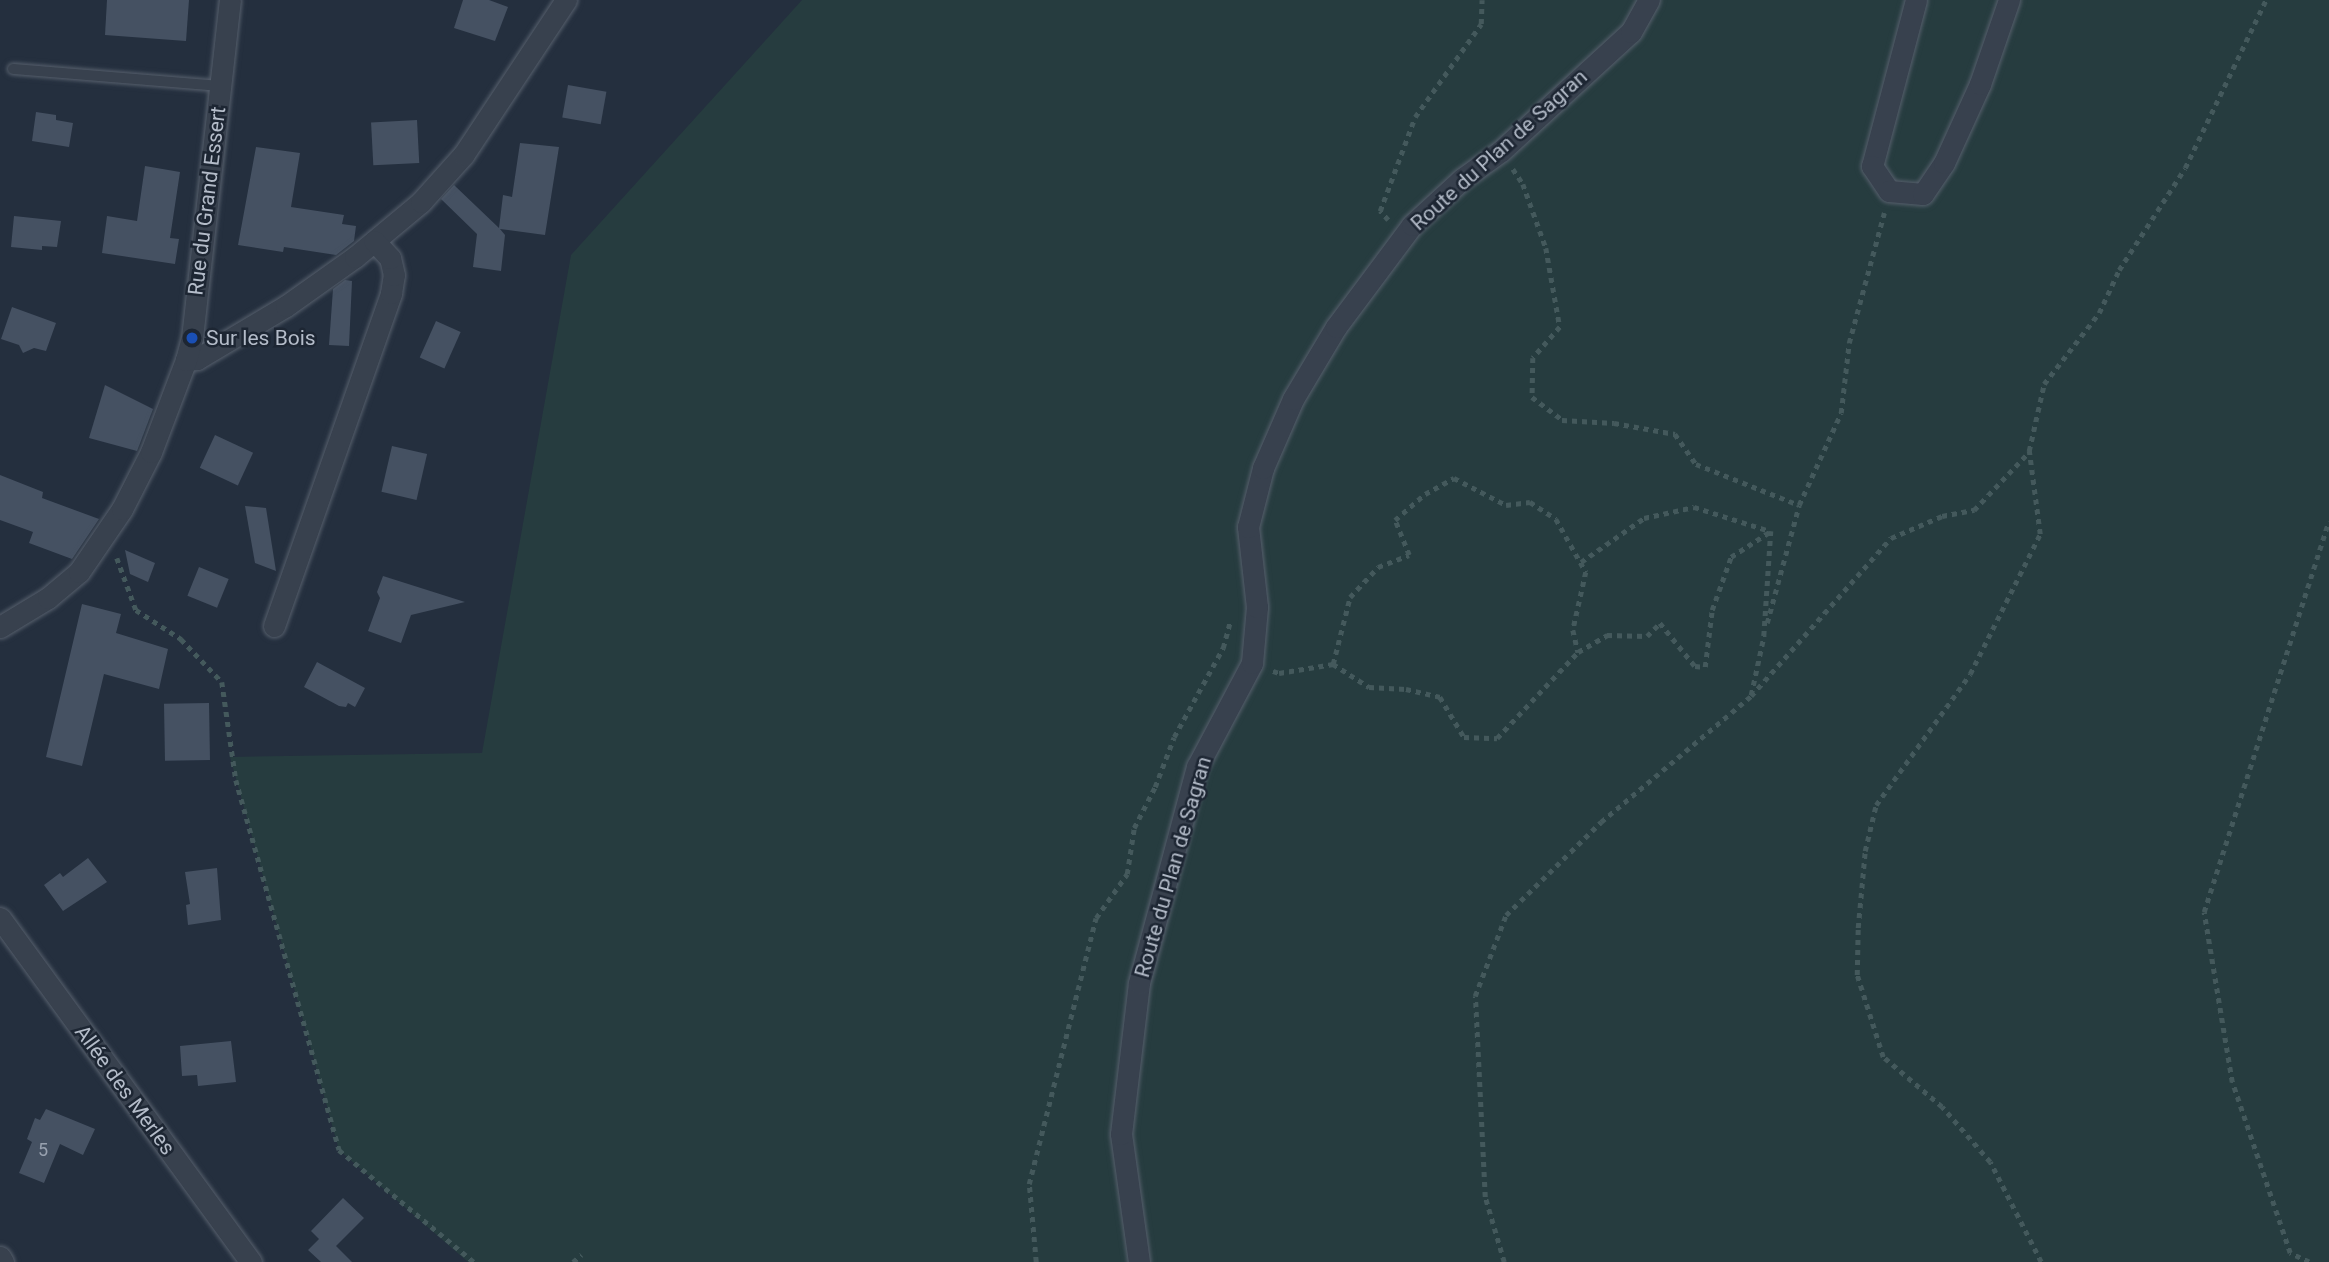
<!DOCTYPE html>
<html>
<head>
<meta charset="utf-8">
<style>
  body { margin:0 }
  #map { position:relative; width:2329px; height:1262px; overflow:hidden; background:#242f3e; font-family:Roboto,sans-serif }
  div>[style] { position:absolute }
  .green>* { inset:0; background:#263c3f }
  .building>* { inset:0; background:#455162; transform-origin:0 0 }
  .path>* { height:4.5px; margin-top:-2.25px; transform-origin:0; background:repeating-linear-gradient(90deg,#44595c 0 5px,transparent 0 10px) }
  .roads { filter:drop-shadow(0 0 2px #565f6c) drop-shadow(0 0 2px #565f6c) }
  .lane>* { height:10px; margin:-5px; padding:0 5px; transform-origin:5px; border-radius:5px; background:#38414e }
  .street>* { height:21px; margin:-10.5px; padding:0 10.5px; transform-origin:10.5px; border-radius:10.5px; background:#38414e }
  .dots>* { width:19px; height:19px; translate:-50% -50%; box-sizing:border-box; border:4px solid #1d2633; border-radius:50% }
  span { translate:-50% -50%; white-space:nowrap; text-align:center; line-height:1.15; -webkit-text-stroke:5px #1d2633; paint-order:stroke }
  .number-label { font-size:18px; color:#98a1af }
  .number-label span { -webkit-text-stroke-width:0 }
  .street-label { font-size:21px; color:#b4bcc9 }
  .poi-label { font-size:21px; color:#b4bcc9 }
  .left { translate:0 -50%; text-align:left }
</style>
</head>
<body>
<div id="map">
  <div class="green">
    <div style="clip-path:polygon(802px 0,2329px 0,2329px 1262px,468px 1262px,339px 1150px,230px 757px,482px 753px,571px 255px)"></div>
  </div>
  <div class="building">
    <div style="clip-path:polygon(107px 0,189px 0,186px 41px,105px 35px)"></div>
    <div style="clip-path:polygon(463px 0,489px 0,508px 7px,495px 41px,454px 28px)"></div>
    <div style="left:568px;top:85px;width:39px;height:33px;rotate:10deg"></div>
    <div style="clip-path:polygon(36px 112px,56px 115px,56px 120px,73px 123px,69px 147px,32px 141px)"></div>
    <div style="left:417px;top:120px;width:43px;height:46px;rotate:87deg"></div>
    <div style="clip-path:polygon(520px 143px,559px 147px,545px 235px,500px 229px,505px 235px,501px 271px,473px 267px,477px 234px,441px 199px,454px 185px,499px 228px,503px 195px,512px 197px)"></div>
    <div style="clip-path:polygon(256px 147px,300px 153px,291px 207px,344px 215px,342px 224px,356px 226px,354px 241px,336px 255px,284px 247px,283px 252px,238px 245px)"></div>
    <div style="clip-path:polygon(145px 166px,180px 172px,170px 238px,179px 239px,175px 264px,102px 253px,107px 216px,137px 221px)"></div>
    <div style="clip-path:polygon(14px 216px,61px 221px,57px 247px,42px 246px,42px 250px,11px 247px)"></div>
    <div style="clip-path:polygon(345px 280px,352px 281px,349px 346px,329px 345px,333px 289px)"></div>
    <div style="clip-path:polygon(12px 307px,56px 323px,46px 351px,34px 348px,23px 353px,19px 345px,1px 339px)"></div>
    <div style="left:436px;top:321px;width:27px;height:40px;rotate:24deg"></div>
    <div style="clip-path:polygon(105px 385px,153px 409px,137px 451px,89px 438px)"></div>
    <div style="left:215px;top:435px;width:42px;height:36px;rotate:25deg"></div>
    <div style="left:392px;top:446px;width:36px;height:47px;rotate:13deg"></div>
    <div style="clip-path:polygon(0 475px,43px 492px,42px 498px,99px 519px,72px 559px,29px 543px,33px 532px,0 520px)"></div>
    <div style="clip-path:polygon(245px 506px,266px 508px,276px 571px,255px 563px)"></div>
    <div style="clip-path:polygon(125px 550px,155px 563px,148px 582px,130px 574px)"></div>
    <div style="left:199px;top:567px;width:32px;height:31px;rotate:22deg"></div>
    <div style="clip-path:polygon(383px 576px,465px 602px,411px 615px,401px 643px,368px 631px,380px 598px,377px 592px)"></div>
    <div style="clip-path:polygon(82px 604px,121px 614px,116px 633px,168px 649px,159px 689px,104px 674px,82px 766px,46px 757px)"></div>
    <div style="clip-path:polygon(317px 662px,365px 688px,355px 707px,348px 703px,346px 707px,339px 706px,304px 687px)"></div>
    <div style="left:209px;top:703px;width:57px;height:45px;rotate:89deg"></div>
    <div style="clip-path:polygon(88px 858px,107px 882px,63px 911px,44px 885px,60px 873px,63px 877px)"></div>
    <div style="clip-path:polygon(217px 868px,221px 920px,188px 925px,186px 905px,190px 904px,185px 872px)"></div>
    <div style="clip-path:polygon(231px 1041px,236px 1082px,198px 1086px,197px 1075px,182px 1076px,180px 1046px)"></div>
    <div style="clip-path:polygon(46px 1109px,95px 1129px,83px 1155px,60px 1144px,44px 1183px,19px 1173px,32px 1142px,27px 1139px,35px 1118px,40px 1120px)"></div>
    <div style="clip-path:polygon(343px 1198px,364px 1218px,336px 1246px,352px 1262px,321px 1262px,308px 1250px,319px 1239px,311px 1231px)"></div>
  </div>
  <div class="path">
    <div style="left:1513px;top:169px;width:18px;rotate:56deg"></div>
    <div style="left:1523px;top:184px;width:68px;rotate:70.2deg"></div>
    <div style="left:1546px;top:248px;width:80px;rotate:80deg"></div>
    <div style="left:1560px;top:327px;width:41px;rotate:131.1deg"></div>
    <div style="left:1533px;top:358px;width:39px;rotate:91deg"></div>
    <div style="left:1532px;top:397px;width:38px;rotate:37deg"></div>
    <div style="left:1562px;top:420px;width:52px;rotate:3.3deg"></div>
    <div style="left:1614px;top:423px;width:62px;rotate:10.2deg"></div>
    <div style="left:1675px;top:434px;width:37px;rotate:55deg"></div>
    <div style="left:1696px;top:464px;width:111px;rotate:21.7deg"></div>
    <div style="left:1388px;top:220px;width:12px;rotate:-132deg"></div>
    <div style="left:1380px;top:211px;width:100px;rotate:-69.6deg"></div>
    <div style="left:1415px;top:117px;width:114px;rotate:-54.6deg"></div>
    <div style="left:1481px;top:24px;width:24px;rotate:-88deg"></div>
    <div style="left:117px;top:558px;width:55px;rotate:69.9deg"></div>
    <div style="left:136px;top:610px;width:54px;rotate:32.8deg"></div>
    <div style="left:181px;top:639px;width:59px;rotate:46.4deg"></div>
    <div style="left:222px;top:682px;width:99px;rotate:81.9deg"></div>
    <div style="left:236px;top:780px;width:384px;rotate:74.4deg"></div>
    <div style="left:339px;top:1150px;width:175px;rotate:39.7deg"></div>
    <div style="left:1581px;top:562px;width:77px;rotate:-34.9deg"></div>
    <div style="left:1644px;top:518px;width:51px;rotate:-12.4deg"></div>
    <div style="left:1694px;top:507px;width:80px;rotate:17.5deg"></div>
    <div style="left:1767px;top:623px;width:122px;rotate:-74.8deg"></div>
    <div style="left:1799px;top:505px;width:101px;rotate:-65.5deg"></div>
    <div style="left:1841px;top:413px;width:70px;rotate:-83.5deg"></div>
    <div style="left:1849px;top:343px;width:135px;rotate:-74.9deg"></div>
    <div style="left:1333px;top:664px;width:43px;rotate:32.6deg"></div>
    <div style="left:1369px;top:687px;width:37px;rotate:3deg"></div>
    <div style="left:1406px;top:689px;width:35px;rotate:13deg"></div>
    <div style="left:1440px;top:697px;width:47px;rotate:59deg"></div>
    <div style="left:1464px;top:737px;width:33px;rotate:2deg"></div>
    <div style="left:1497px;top:738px;width:118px;rotate:-46.7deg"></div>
    <div style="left:1273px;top:671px;width:6px;rotate:18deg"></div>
    <div style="left:1279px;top:673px;width:55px;rotate:-9.5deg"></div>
    <div style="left:1333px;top:664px;width:69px;rotate:-75.8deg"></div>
    <div style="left:1350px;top:597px;width:41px;rotate:-47deg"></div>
    <div style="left:1378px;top:567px;width:33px;rotate:-21deg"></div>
    <div style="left:1409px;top:555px;width:38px;rotate:-112deg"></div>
    <div style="left:1395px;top:520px;width:40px;rotate:-41deg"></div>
    <div style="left:1425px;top:494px;width:33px;rotate:-29deg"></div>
    <div style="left:1454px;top:478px;width:59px;rotate:27.4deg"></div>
    <div style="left:1506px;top:505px;width:24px;rotate:-7deg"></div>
    <div style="left:1530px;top:502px;width:31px;rotate:33deg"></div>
    <div style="left:1556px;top:519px;width:61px;rotate:60.5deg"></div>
    <div style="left:1586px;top:572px;width:59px;rotate:102.6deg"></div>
    <div style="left:1573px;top:630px;width:23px;rotate:77deg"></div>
    <div style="left:1578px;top:652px;width:34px;rotate:-30deg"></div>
    <div style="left:1607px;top:635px;width:40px;rotate:1.4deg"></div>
    <div style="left:1647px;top:636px;width:18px;rotate:-45deg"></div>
    <div style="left:1660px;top:623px;width:55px;rotate:50.9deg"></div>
    <div style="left:1695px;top:666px;width:10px;rotate:6deg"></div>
    <div style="left:1705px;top:667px;width:57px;rotate:-83deg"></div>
    <div style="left:1712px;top:610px;width:56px;rotate:-70.3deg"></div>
    <div style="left:1731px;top:557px;width:48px;rotate:-33deg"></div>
    <div style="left:1771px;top:531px;width:105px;rotate:93.8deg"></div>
    <div style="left:1751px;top:695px;width:61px;rotate:-77.8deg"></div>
    <div style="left:573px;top:1262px;width:11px;rotate:-41deg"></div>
    <div style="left:1036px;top:1262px;width:78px;rotate:-95.1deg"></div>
    <div style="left:1029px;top:1184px;width:274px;rotate:-75.9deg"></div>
    <div style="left:1096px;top:918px;width:54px;rotate:-54.8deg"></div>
    <div style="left:1127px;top:874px;width:47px;rotate:-81.3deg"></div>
    <div style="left:1134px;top:828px;width:46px;rotate:-62.9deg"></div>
    <div style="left:1155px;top:787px;width:53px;rotate:-69.2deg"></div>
    <div style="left:1174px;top:737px;width:102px;rotate:-61.2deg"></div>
    <div style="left:1223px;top:648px;width:28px;rotate:-75deg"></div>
    <div style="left:1504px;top:1262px;width:68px;rotate:-106.3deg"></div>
    <div style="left:1485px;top:1197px;width:201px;rotate:-92.8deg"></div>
    <div style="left:1475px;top:996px;width:87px;rotate:-69.1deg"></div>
    <div style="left:1506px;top:915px;width:133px;rotate:-44.4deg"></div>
    <div style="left:1601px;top:822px;width:196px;rotate:-40deg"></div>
    <div style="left:1751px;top:696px;width:211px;rotate:-48.5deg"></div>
    <div style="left:1891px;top:538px;width:56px;rotate:-23.3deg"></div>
    <div style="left:1942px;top:516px;width:33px;rotate:-11deg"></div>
    <div style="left:1974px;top:510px;width:80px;rotate:-46.5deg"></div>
    <div style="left:2041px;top:1262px;width:112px;rotate:-117deg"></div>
    <div style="left:1990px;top:1162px;width:73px;rotate:-131.1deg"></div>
    <div style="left:1942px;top:1107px;width:77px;rotate:-139.7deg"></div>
    <div style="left:1883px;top:1057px;width:86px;rotate:-107.6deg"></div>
    <div style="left:1857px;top:975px;width:47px;rotate:-88.8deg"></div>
    <div style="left:1858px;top:928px;width:77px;rotate:-84.8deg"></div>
    <div style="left:1865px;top:851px;width:47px;rotate:-76.6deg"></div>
    <div style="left:1876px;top:805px;width:161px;rotate:-54.3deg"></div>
    <div style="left:1970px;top:674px;width:157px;rotate:-63.4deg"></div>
    <div style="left:2040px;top:534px;width:84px;rotate:-97.5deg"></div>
    <div style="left:2029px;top:451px;width:69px;rotate:-77.4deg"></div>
    <div style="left:2044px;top:384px;width:90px;rotate:-52.2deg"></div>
    <div style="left:2099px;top:313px;width:47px;rotate:-65.1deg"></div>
    <div style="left:2119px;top:270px;width:121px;rotate:-57.1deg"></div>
    <div style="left:2185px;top:168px;width:187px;rotate:-64.3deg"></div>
    <div style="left:2309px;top:1262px;width:21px;rotate:-155deg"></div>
    <div style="left:2290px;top:1253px;width:181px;rotate:-108.7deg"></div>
    <div style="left:2232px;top:1082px;width:172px;rotate:-99.4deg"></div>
    <div style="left:2204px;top:912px;width:410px;rotate:-72.3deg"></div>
  </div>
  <div class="roads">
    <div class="lane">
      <div style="left:13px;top:69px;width:209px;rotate:4.7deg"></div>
    </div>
    <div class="street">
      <div style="left:1916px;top:0;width:172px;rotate:104.8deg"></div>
      <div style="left:1872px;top:166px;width:30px;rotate:56deg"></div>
      <div style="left:1889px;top:191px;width:34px;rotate:5deg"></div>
      <div style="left:1923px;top:194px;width:37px;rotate:-56deg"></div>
      <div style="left:1944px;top:163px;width:87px;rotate:-65.5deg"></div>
      <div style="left:1980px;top:84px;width:89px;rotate:-71deg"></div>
      <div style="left:186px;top:360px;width:11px;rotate:-5deg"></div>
      <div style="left:197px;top:359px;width:104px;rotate:-30.8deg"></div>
      <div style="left:286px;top:306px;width:85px;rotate:-35.4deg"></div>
      <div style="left:355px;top:257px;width:86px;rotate:-39.8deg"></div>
      <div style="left:421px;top:202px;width:64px;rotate:-48.1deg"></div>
      <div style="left:464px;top:154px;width:185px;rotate:-56.5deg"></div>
      <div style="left:274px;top:626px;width:353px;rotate:-70.6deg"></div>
      <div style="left:391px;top:293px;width:18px;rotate:-81deg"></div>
      <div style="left:394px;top:275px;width:17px;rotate:-103deg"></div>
      <div style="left:390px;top:258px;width:23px;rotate:-133deg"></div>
      <div style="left:0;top:627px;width:56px;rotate:-31.1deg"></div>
      <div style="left:48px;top:598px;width:40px;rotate:-40deg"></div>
      <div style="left:79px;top:572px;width:76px;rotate:-55.7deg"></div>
      <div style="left:122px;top:509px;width:64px;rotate:-63deg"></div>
      <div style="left:151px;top:452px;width:98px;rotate:-69.2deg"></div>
      <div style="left:186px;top:360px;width:23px;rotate:-75deg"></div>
      <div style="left:192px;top:338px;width:340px;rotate:-83.6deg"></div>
      <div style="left:0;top:918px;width:426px;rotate:53.9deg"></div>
      <div style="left:0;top:1257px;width:6px;rotate:59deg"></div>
      <div style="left:1139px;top:1262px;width:129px;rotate:-98deg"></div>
      <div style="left:1121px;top:1134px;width:152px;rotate:-83.2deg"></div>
      <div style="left:1139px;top:983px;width:224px;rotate:-75deg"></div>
      <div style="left:1197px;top:767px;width:118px;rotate:-62.1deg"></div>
      <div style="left:1252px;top:663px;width:56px;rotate:-84.9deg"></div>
      <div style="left:1257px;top:607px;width:81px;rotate:-96.4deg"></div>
      <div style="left:1248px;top:527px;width:61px;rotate:-75.7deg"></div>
      <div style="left:1263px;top:468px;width:75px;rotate:-66.5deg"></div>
      <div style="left:1293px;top:399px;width:84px;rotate:-59.2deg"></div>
      <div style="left:1336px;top:327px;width:127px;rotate:-53.3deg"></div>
      <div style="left:1412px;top:225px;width:68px;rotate:-42.6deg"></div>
      <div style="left:1462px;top:179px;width:48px;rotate:-35.7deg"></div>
      <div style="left:1501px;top:151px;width:176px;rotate:-42.5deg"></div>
      <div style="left:1631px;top:32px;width:37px;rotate:-61deg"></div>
    </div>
  </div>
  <div class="dots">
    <div style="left:192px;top:338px;background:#1a4fb4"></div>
  </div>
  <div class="number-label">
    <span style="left:43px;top:1150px">5</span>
  </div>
  <div class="street-label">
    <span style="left:1499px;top:150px;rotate:-42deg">Route du Plan de Sagran</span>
    <span style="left:207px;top:201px;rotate:-83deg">Rue du Grand Essert</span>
    <span style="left:1173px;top:867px;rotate:-74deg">Route du Plan de Sagran</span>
    <span style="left:125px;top:1090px;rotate:54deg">Allée des Merles</span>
  </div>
  <div class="poi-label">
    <span class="left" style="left:206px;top:338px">Sur les Bois</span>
  </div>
</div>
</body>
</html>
